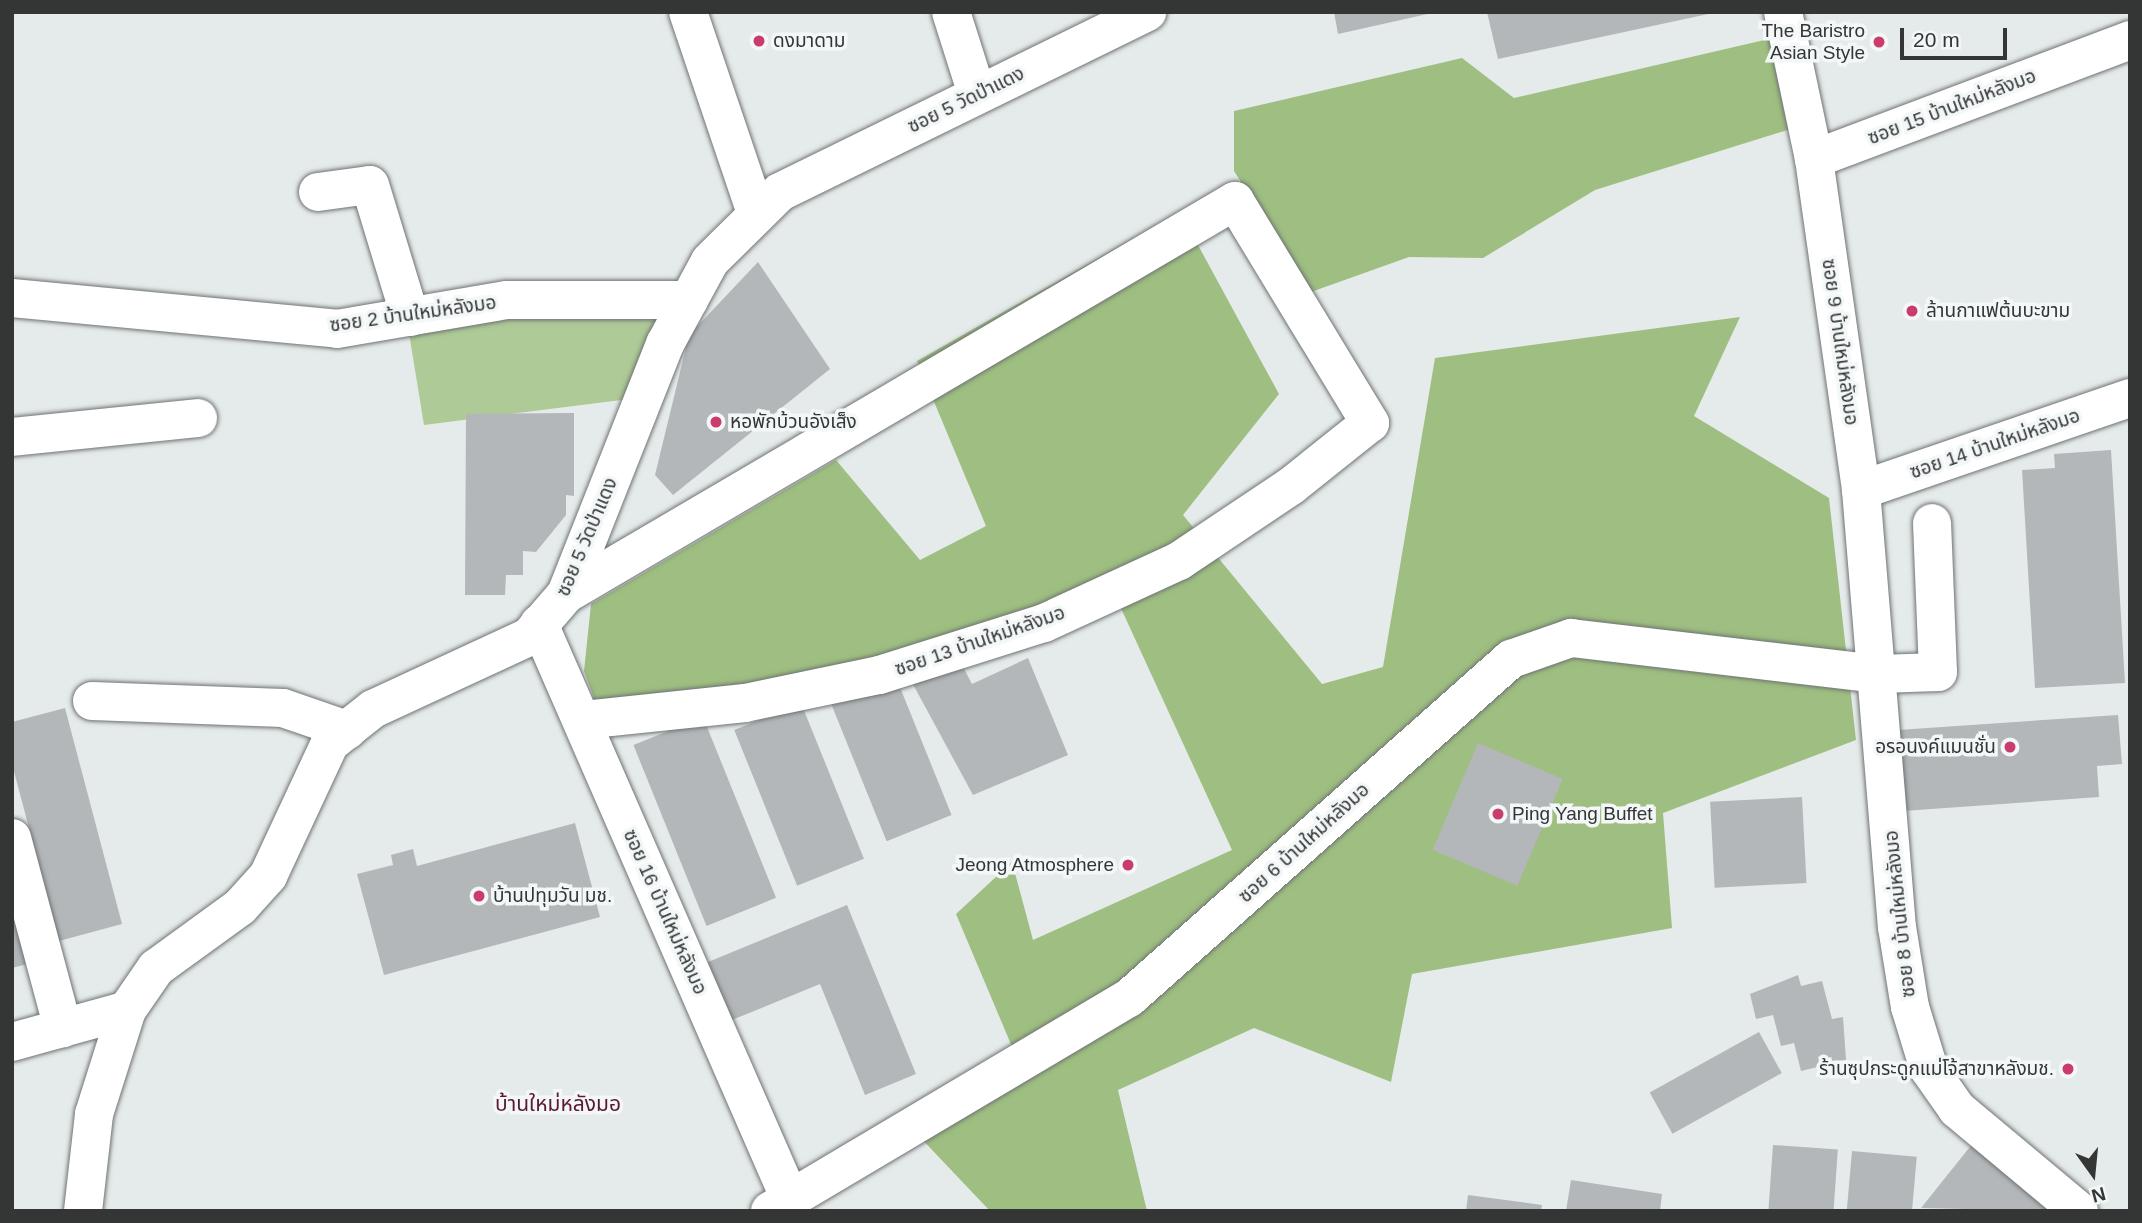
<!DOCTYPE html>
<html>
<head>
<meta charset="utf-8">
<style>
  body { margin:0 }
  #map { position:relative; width:2142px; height:1223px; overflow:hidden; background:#e5eaea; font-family:Helvetica,"Noto Sans Thai",sans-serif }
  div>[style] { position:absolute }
  .green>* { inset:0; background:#aeca97 }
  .forest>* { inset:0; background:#9ebf81 }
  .building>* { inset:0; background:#b4b7b9; transform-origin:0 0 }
  .roads { filter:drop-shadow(0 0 2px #6f7373) drop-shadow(0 0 2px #6f7373) }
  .minor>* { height:38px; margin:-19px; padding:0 19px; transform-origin:19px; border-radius:19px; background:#fff }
  .dots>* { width:19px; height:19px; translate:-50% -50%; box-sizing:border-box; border:4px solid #f3f7f7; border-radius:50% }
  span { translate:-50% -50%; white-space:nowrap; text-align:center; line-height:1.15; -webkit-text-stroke:7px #f3f7f7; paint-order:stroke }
  .poi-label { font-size:19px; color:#343636 }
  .right { translate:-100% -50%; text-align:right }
  .left { translate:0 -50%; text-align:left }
  .street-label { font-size:19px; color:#343636 }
  .neighbourhood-label { font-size:21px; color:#5d192f }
  .frame { position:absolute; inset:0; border:14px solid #343636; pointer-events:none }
  .north { position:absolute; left:2058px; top:1139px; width:70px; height:70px; -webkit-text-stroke:5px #f3f7f7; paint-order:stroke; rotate:165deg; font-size:19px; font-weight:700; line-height:28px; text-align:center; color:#343636 }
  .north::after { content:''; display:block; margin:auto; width:24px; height:32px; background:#343636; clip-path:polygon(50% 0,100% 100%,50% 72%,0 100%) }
  .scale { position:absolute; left:1900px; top:28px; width:107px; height:32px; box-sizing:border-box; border:4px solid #343636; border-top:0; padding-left:9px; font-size:21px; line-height:24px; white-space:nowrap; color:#343636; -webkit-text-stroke:5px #f3f7f7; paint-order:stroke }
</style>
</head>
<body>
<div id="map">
  <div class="green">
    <div style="clip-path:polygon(661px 311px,637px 398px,424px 425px,408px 327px,511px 313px)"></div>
  </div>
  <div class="forest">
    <div style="clip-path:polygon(1773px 38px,1797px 127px,1595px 190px,1483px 258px,1409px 257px,1311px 292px,1234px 171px,1234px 111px,1462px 58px,1514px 98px)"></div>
    <div style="clip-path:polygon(1180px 212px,1279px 394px,1183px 515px,1322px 684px,1383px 667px,1435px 358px,1740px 317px,1694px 416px,1829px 498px,1856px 740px,1663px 813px,1672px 928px,1412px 974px,1391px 1082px,1254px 1028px,1118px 1090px,1147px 1211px,990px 1211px,916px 1133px,1021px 1068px,956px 914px,1012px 862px,1033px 940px,1232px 850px,1119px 604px,608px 736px,584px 671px,591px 604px,836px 460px,920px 560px,986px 526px,917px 361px)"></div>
  </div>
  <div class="building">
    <div style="clip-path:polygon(1334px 12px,1432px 12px,1432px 13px,1338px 34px)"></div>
    <div style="clip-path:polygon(1487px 12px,1713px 12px,1713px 13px,1498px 59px)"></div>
    <div style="clip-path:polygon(758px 262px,830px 369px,673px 495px,655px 475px,689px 335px)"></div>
    <div style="clip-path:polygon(574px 413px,574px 496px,566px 495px,566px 515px,536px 552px,523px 551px,523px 575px,506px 575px,505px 595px,465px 595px,466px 414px)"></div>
    <div style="clip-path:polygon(2111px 450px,2125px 683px,2035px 688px,2022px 470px,2055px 468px,2054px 454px)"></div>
    <div style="clip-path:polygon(957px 655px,972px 684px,1028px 658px,1068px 755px,973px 795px,909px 677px)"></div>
    <div style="left:895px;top:675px;width:151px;height:70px;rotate:68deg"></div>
    <div style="left:801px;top:703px;width:168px;height:72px;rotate:68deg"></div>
    <div style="clip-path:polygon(65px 708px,122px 924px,59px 941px,12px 764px,12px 722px)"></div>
    <div style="clip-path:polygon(2118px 715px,2122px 764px,2097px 766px,2099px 797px,1903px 811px,1898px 730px)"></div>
    <div style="left:703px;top:717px;width:195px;height:75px;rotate:68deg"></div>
    <div style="left:1478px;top:743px;width:92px;height:116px;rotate:23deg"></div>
    <div style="left:1802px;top:797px;width:86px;height:92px;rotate:87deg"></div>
    <div style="clip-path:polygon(575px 823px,600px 917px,384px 975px,357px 874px,393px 865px,391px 855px,413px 849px,417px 866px)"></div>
    <div style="clip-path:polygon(12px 895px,31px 963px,12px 968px)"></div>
    <div style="clip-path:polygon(847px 905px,916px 1074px,865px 1095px,820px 984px,732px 1020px,708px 962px)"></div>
    <div style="clip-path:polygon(1798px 975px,1801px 986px,1822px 981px,1832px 1019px,1843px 1017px,1846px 1060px,1801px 1071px,1794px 1043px,1781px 1046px,1773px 1015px,1756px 1019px,1750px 994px)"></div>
    <div style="left:1759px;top:1032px;width:47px;height:125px;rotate:61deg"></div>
    <div style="clip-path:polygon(1973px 1143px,2057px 1211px,1921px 1208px)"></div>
    <div style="left:1773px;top:1145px;width:65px;height:66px;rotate:4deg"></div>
    <div style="left:1852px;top:1151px;width:65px;height:60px;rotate:5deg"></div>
    <div style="clip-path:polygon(1571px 1180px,1662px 1194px,1660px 1211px,1566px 1211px)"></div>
    <div style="clip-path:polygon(1468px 1195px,1542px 1205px,1541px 1211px,1466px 1211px)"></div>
  </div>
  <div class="roads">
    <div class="minor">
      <div style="left:688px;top:12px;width:212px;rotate:71.3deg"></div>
      <div style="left:951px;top:12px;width:86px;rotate:72.4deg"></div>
      <div style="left:1783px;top:12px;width:150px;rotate:78.1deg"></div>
      <div style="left:1814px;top:159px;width:334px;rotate:81.9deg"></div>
      <div style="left:1861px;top:490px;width:438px;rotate:85.3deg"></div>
      <div style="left:1897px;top:927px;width:81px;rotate:80.8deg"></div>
      <div style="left:1910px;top:1007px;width:65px;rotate:73deg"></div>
      <div style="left:1929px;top:1069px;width:49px;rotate:55deg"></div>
      <div style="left:1957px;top:1109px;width:159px;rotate:39.9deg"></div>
      <div style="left:1814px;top:159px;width:338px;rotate:-20.6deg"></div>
      <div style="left:318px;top:192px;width:52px;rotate:-7.7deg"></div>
      <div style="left:370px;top:185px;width:138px;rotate:73.1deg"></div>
      <div style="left:12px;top:298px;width:326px;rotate:5.4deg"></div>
      <div style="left:337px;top:329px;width:172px;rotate:-9.7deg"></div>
      <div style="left:507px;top:300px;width:182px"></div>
      <div style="left:12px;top:437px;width:187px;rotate:-5.8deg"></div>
      <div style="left:1861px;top:490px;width:284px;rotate:-18.9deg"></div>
      <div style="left:566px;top:594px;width:776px;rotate:-30.43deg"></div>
      <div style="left:1235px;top:201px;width:260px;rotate:58.7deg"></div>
      <div style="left:1370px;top:423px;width:101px;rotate:141.4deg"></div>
      <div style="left:1291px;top:486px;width:135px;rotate:146.2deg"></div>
      <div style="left:1179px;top:561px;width:149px;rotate:155.3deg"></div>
      <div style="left:1044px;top:623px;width:173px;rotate:162.5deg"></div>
      <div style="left:879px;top:675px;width:137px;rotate:168.2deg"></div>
      <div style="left:745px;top:703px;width:164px;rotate:174deg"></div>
      <div style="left:539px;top:624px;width:627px;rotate:66.42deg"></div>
      <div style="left:92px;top:701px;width:191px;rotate:2.1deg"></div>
      <div style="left:283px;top:708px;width:68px;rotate:19deg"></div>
      <div style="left:12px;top:838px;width:197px;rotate:75deg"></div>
      <div style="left:12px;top:1042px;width:119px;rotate:-15.5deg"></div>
      <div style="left:83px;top:1211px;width:98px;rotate:-83.5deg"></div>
      <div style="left:94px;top:1114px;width:109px;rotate:-72.4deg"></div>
      <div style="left:127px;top:1010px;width:51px;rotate:-55.4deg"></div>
      <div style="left:156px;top:968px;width:104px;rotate:-36deg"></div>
      <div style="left:240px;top:907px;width:42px;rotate:-47.9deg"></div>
      <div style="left:268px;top:876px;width:147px;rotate:-65deg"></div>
      <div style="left:330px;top:743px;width:55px;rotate:-38.3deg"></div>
      <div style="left:373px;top:709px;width:172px;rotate:-24.8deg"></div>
      <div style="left:529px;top:637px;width:57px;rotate:-49.3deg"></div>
      <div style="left:566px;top:594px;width:269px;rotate:-68.4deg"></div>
      <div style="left:665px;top:344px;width:94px;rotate:-61.5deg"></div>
      <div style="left:710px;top:261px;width:98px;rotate:-44.6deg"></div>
      <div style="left:780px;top:192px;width:409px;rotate:-26.1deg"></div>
      <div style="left:770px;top:1211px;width:417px;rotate:-30.7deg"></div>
      <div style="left:1129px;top:998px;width:511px;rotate:-41.59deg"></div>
      <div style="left:1511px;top:659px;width:64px;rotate:-19.3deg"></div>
      <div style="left:1571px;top:638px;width:310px;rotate:6.7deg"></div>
      <div style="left:1879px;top:674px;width:59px;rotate:-1.9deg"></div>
      <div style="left:1938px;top:672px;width:149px;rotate:-92.3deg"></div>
    </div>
  </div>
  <div class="dots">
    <div style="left:759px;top:41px;background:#ca3c6b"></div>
    <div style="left:1879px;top:42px;background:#ca3c6b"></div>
    <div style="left:1912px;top:311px;background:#ca3c6b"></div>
    <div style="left:716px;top:422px;background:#ca3c6b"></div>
    <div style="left:2010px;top:747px;background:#ca3c6b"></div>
    <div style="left:1498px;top:814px;background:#ca3c6b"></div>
    <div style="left:1128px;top:865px;background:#ca3c6b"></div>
    <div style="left:479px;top:896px;background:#ca3c6b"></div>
    <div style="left:2068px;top:1069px;background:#ca3c6b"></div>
  </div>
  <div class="poi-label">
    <span class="right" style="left:1865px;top:42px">The Baristro<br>Asian Style</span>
    <span class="left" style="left:773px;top:41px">ดงมาดาม</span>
    <span class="left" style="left:1926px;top:311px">ล้านกาแฟต้นบะขาม</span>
    <span class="left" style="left:730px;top:422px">หอพักบ้วนอังเส็ง</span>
    <span class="right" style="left:1996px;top:747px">อรอนงค์แมนชั่น</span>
    <span class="left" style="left:1512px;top:814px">Ping Yang Buffet</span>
    <span class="right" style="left:1114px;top:865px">Jeong Atmosphere</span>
    <span class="left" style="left:493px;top:896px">บ้านปทุมวัน มช.</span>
    <span class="right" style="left:2054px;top:1069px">ร้านซุปกระดูกแม่โจ้สาขาหลังมช.</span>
  </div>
  <div class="street-label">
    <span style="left:966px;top:100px;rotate:-26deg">ซอย 5 วัดป่าแดง</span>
    <span style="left:1952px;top:107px;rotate:-21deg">ซอย 15 บ้านใหม่หลังมอ</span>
    <span style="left:413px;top:314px;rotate:-8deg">ซอย 2 บ้านใหม่หลังมอ</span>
    <span style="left:1840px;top:342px;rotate:82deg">ซอย 9 บ้านใหม่หลังมอ</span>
    <span style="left:1995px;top:444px;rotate:-19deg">ซอย 14 บ้านใหม่หลังมอ</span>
    <span style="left:587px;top:537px;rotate:-67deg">ซอย 5 วัดป่าแดง</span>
    <span style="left:980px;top:641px;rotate:-19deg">ซอย 13 บ้านใหม่หลังมอ</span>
    <span style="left:1304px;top:843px;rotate:-42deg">ซอย 6 บ้านใหม่หลังมอ</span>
    <span style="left:665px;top:912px;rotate:66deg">ซอย 16 บ้านใหม่หลังมอ</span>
    <span style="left:1900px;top:914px;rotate:-96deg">ซอย 8 บ้านใหม่หลังมอ</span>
  </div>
  <div class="neighbourhood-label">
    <span style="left:558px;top:1104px">บ้านใหม่หลังมอ</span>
  </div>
  <div class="frame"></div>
  <div class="north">N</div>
  <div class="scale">20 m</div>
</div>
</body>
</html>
